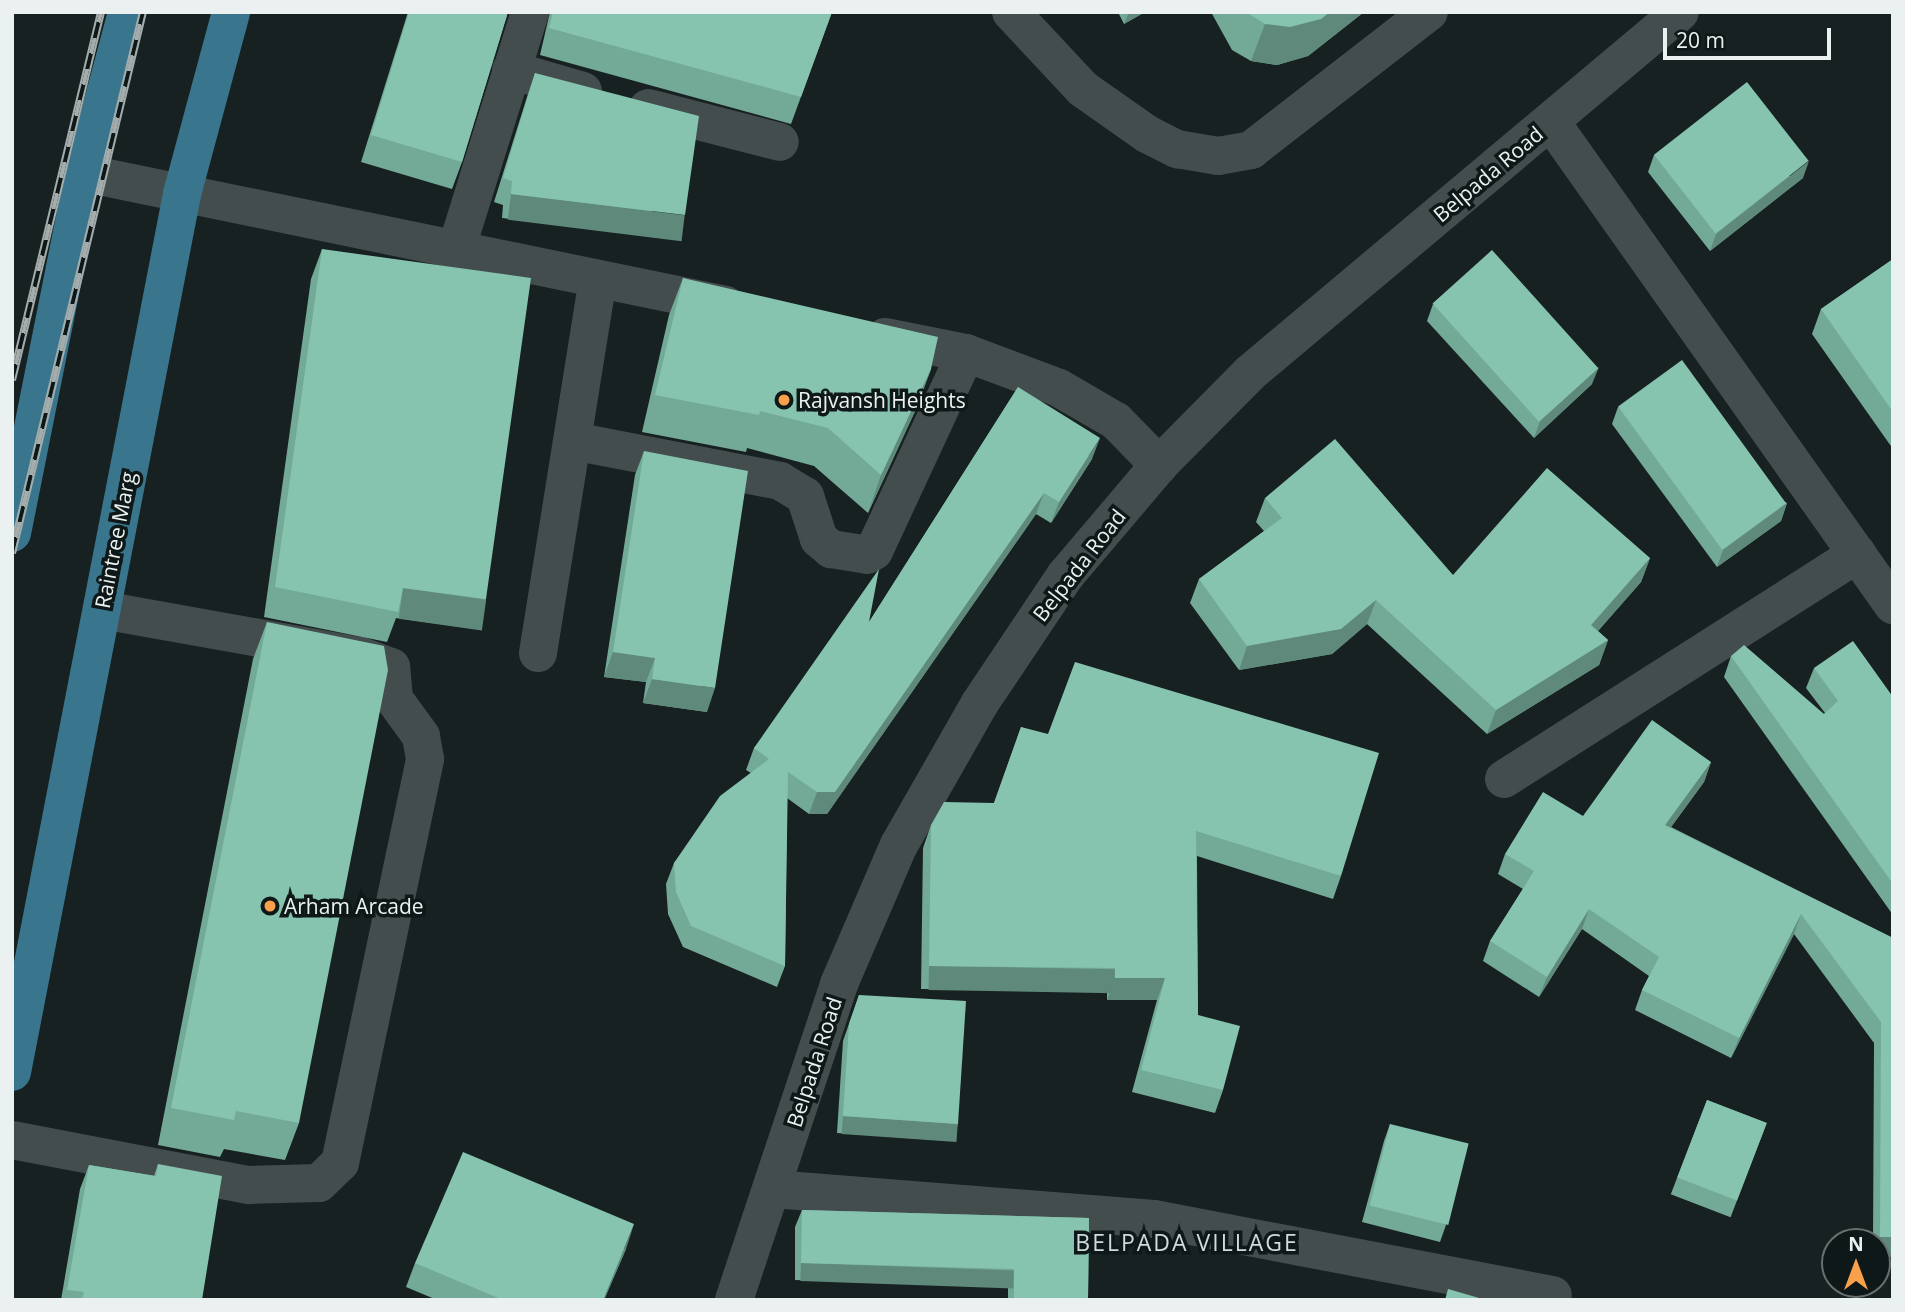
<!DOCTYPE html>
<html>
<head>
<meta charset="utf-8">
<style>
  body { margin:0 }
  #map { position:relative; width:1905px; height:1312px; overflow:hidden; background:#182121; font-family:"Open Sans",sans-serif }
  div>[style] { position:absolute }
  .minor>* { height:38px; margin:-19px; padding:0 19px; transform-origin:19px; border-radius:19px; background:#434d4e }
  .major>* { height:38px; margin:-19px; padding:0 19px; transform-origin:19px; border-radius:19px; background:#39768d }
  .rail>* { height:8px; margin-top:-4px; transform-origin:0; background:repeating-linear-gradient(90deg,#0f1818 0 16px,#a5acac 0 32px); box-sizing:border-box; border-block:2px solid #a5acac }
  .wall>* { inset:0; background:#73a997; transform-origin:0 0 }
  .shaded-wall>* { inset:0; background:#5e897b; transform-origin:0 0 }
  .building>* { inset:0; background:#86c4b0; transform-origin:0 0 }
  .dots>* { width:19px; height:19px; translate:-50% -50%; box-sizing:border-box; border:4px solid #0f1818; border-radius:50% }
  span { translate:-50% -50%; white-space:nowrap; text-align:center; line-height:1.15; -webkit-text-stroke:7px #0f1818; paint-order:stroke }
  .street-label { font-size:21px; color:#ebf1f1 }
  .poi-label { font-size:21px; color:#ebf1f1 }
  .left { translate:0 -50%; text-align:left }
  .neighbourhood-label { font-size:23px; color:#cedadb; letter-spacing:2px }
  .frame { position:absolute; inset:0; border:14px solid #ebf1f1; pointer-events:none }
  .north { position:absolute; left:1821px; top:1228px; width:70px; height:70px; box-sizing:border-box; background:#0f1818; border:2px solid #676f6f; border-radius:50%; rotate:0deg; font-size:19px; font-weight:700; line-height:28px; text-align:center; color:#ebf1f1 }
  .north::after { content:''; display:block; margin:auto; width:24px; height:32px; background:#f9a04c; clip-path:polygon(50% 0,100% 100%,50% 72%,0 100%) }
  .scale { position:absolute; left:1663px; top:28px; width:168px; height:32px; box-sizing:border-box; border:4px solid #ebf1f1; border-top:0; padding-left:9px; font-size:21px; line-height:24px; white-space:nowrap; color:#ebf1f1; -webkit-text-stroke:5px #0f1818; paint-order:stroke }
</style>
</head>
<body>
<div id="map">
  <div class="minor">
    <div style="left:1011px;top:12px;width:105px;rotate:46.9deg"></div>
    <div style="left:1083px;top:89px;width:78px;rotate:35.1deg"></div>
    <div style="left:1147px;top:134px;width:34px;rotate:27deg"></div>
    <div style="left:1177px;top:149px;width:42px;rotate:9.7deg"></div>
    <div style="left:1218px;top:156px;width:34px;rotate:-10deg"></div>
    <div style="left:1251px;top:150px;width:225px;rotate:-37.8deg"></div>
    <div style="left:511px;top:70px;width:75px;rotate:16.3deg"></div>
    <div style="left:648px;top:108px;width:136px;rotate:14.4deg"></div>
    <div style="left:1551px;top:122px;width:592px;rotate:54.7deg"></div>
    <div style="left:84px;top:173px;width:655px;rotate:11.62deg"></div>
    <div style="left:456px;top:250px;width:249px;rotate:-72.7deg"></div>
    <div style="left:885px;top:337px;width:83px;rotate:11.2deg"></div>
    <div style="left:966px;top:353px;width:99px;rotate:20.6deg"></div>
    <div style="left:1059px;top:388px;width:66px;rotate:30.1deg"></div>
    <div style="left:1116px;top:421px;width:62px;rotate:45.7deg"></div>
    <div style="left:573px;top:441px;width:211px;rotate:10.9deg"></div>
    <div style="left:780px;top:481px;width:29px;rotate:31deg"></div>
    <div style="left:805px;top:496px;width:45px;rotate:72deg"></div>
    <div style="left:819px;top:539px;width:16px;rotate:40deg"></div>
    <div style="left:831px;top:549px;width:36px;rotate:9deg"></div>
    <div style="left:867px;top:555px;width:8px;rotate:-30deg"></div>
    <div style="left:874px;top:551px;width:218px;rotate:-65.1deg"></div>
    <div style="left:538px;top:653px;width:379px;rotate:-80.9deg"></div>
    <div style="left:1504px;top:779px;width:419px;rotate:-32.5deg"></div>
    <div style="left:12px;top:1140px;width:241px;rotate:10.8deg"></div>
    <div style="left:249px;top:1185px;width:70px;rotate:-1.6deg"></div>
    <div style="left:319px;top:1183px;width:29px;rotate:-44deg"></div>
    <div style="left:340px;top:1163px;width:413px;rotate:-78.1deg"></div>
    <div style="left:425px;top:759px;width:23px;rotate:-100deg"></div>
    <div style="left:421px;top:736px;width:46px;rotate:-126.1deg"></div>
    <div style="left:394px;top:699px;width:32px;rotate:-95deg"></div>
    <div style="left:391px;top:667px;width:33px;rotate:-160deg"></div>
    <div style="left:360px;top:656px;width:262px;rotate:-169.9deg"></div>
    <div style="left:773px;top:1189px;width:382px;rotate:4.5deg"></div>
    <div style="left:1154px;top:1219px;width:406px;rotate:10.8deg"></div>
    <div style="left:734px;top:1300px;width:333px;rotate:-71.6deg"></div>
    <div style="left:839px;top:984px;width:151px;rotate:-66.7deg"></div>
    <div style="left:899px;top:845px;width:163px;rotate:-60.3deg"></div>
    <div style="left:980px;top:703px;width:153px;rotate:-56.2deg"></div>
    <div style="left:1065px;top:576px;width:145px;rotate:-49.7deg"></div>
    <div style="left:1159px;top:465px;width:129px;rotate:-45.3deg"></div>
    <div style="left:1250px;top:373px;width:561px;rotate:-40.01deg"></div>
  </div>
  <div class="major">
    <div style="left:12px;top:533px;width:367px;rotate:-78.7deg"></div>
    <div style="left:84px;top:173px;width:167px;rotate:-75deg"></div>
    <div style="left:12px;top:1072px;width:894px;rotate:-79.04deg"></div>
    <div style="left:182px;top:194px;width:188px;rotate:-74.9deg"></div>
  </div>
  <div class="rail">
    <div style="left:12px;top:380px;width:379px;rotate:-76.4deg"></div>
    <div style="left:12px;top:553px;width:557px;rotate:-76.39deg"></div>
  </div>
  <div class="wall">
    <div style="clip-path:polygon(408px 12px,508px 12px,462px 162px,452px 189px,361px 162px)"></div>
    <div style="clip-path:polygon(550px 12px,832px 12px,791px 124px,540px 55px)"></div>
    <div style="clip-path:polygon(1118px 12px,1145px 12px,1124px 24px)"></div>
    <div style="clip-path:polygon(1211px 12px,1364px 12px,1308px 56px,1277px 65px,1251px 61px,1232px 50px)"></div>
    <div style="clip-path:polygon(535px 73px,676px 240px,502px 218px,503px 205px,494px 202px,527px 97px)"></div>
    <div style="clip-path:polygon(1654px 155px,1803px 178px,1710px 251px,1648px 172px)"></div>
    <div style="clip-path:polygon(322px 249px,486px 599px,475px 629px,396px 618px,387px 642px,264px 617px,311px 279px)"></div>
    <div style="clip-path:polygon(1893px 259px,1893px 449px,1812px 334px,1821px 309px)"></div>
    <div style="clip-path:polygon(683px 278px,931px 369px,917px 407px,868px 513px,814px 466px,747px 448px,746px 452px,642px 432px,669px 315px)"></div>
    <div style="clip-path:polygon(1433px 304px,1592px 384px,1534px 438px,1427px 321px)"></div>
    <div style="clip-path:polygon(1018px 387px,1092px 459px,1051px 523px,1036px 514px,827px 814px,809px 814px,787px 798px,785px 966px,777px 987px,683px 947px,668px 914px,666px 884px,674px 863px,751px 773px,746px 770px,754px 748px,869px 622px)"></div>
    <div style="clip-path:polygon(1618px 407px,1787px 503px,1781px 521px,1717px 567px,1612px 424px)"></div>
    <div style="clip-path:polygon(644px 451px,707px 712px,643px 703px,646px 682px,604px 677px,635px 475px)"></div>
    <div style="clip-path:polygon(1265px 498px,1453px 575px,1650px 558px,1641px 582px,1598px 631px,1608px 640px,1599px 665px,1487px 734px,1367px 624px,1332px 654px,1239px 670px,1190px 603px,1199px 579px,1264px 531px,1256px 522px)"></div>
    <div style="clip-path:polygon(267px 622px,299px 1123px,285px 1160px,224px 1149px,220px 1157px,158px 1145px,253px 659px)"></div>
    <div style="clip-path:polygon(1731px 656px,1824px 714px,1825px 713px,1806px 688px,1814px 668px,1893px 697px,1893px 915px,1724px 677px)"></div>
    <div style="clip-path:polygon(1021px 727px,1341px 876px,1333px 899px,1197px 856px,1198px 1015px,1223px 1090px,1215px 1113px,1132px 1092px,1157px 1000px,1107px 1000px,1107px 991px,921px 989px,923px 848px,931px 825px,994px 803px)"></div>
    <div style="clip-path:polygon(1711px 762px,1704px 782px,1671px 827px,1893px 938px,1893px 1257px,1877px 1257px,1877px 1242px,1873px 1242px,1874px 1043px,1794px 934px,1731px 1058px,1635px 1010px,1642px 990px,1649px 976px,1582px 929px,1539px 997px,1483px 961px,1490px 941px,1523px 889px,1498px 874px,1505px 854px,1583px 816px)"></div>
    <div style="clip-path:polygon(859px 995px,958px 1124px,952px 1141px,837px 1133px,843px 1041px)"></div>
    <div style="left:1707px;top:1100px;width:64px;height:101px;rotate:21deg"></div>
    <div style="clip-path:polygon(1390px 1124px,1446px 1225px,1440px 1242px,1362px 1222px,1384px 1141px)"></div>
    <div style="clip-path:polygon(158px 1164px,202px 1300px,61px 1300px,80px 1189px,89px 1165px,154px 1176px)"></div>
    <div style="clip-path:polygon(802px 1210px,1089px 1218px,1088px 1300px,1008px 1300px,1008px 1286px,795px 1280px,795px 1227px)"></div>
    <div style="clip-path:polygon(626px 1249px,604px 1300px,437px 1300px,406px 1287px,415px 1263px)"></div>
  </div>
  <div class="shaded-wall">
    <div style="clip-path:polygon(1129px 12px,1145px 12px,1124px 24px)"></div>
    <div style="clip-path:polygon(1330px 12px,1364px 12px,1308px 56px,1277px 65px,1251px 61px,1265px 24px)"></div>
    <div style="clip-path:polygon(1809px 161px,1803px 178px,1710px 251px,1716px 234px)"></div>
    <div style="left:511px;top:194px;width:175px;height:26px;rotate:7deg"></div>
    <div style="clip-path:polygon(1599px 367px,1592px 384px,1534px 438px,1540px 421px)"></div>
    <div style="clip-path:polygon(931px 369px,917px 407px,868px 513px,881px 475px)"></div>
    <div style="clip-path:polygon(1100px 438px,1092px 459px,1051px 523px,1059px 502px)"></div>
    <div style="clip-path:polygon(1044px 493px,1036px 514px,827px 814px,809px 814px,817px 792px)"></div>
    <div style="clip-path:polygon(1787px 503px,1781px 521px,1717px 567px,1723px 550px)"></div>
    <div style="clip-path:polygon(1650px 558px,1641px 582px,1582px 649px,1591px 625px)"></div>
    <div style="left:403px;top:588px;width:84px;height:31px;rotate:8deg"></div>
    <div style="clip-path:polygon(1376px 600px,1367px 624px,1332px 654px,1239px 670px,1247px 646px)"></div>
    <div style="clip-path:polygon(1608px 640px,1599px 665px,1487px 734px,1496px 710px)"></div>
    <div style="clip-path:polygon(613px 652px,655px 658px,646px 682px,604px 677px)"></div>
    <div style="clip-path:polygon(652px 679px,715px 688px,707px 712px,643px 703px)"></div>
    <div style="clip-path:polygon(1711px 762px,1704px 782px,1658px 845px,1665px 825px)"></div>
    <div style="clip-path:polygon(1589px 909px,1582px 929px,1539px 997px,1547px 977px)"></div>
    <div style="clip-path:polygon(1801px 914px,1794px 934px,1731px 1058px,1739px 1038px)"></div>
    <div style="left:929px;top:966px;width:186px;height:24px;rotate:1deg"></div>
    <div style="clip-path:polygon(1115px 978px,1165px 978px,1157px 1000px,1107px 1000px)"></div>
    <div style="left:843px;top:1116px;width:115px;height:18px;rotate:4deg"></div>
    <div style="clip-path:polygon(634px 1224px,626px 1249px,604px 1300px,603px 1300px)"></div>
    <div style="clip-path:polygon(1880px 1237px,1893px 1237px,1893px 1257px,1877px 1257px,1877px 1245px)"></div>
    <div style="left:801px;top:1263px;width:213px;height:18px;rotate:2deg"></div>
  </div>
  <div class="building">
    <div style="clip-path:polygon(409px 12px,508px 12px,462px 162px,371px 135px)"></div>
    <div style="clip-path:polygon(553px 12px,832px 12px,801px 97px,549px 28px)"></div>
    <div style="clip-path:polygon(1330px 12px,1321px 19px,1290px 27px,1265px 24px,1246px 12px)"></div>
    <div style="clip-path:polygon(535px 73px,699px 116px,685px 215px,511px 194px,512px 181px,503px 178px)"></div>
    <div style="left:1747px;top:82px;width:100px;height:118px;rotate:52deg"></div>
    <div style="clip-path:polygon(322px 249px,531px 278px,486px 599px,403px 588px,398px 612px,275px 587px)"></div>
    <div style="left:1492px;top:250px;width:159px;height:80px;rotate:48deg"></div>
    <div style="clip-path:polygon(1893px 259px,1893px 412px,1821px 309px)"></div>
    <div style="clip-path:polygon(683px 278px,938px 337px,931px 369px,881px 475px,828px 428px,760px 411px,759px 415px,655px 395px)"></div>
    <div style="left:1682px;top:360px;width:177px;height:79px;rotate:54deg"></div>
    <div style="clip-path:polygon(1018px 387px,1100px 438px,1059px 502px,1044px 493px,835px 792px,817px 792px,788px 772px,785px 966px,691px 926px,676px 892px,674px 863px,720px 796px,769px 759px,754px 748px,879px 569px,869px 622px)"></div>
    <div style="clip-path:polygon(1335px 439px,1453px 575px,1547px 468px,1650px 558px,1591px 625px,1608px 640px,1496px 710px,1376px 600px,1341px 629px,1247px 646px,1199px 579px,1282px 518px,1265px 498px)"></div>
    <div style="clip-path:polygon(644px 451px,748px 471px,715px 688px,652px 679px,655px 658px,613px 652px)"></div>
    <div style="clip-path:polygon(267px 622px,384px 646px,388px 670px,299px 1123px,236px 1111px,234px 1120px,171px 1108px)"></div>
    <div style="clip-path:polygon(1853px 641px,1893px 697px,1893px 884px,1731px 656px,1744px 645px,1824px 714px,1838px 701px,1814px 668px)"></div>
    <div style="clip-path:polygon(1075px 662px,1379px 753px,1341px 876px,1196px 831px,1198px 1015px,1240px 1026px,1223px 1090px,1141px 1070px,1165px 978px,1115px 978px,1115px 968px,929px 966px,931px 825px,944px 802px,994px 803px,1021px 727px,1048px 734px)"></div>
    <div style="clip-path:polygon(1652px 720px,1711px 762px,1665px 825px,1893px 938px,1893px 1237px,1880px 1237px,1881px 1022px,1801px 914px,1739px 1038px,1642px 990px,1659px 957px,1589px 909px,1547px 977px,1490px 941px,1534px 871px,1505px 854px,1543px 792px,1583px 816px)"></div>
    <div style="clip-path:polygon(859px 995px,966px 1001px,958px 1124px,843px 1116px,849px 1024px)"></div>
    <div style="left:1707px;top:1100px;width:64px;height:83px;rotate:21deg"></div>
    <div style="left:1390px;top:1124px;width:81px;height:84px;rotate:14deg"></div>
    <div style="clip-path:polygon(463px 1152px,634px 1224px,603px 1300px,503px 1300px,415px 1263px)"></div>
    <div style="clip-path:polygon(158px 1164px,222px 1176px,202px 1300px,82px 1300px,84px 1292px,67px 1290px,89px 1165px,156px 1176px)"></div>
    <div style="clip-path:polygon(802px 1210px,1089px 1218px,1088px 1300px,1014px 1300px,1014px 1269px,801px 1263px)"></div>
    <div style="clip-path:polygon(1448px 1289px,1486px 1300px,1445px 1300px)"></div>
  </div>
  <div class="dots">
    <div style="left:784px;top:400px;background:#f9a04c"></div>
    <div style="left:270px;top:906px;background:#f9a04c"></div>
  </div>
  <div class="street-label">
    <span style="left:1488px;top:174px;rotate:-40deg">Belpada Road</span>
    <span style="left:115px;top:540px;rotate:-79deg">Raintree Marg</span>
    <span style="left:1079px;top:565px;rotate:-52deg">Belpada Road</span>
    <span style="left:814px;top:1062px;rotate:-72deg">Belpada Road</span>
  </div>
  <div class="poi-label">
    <span class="left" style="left:798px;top:400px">Rajvansh Heights</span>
    <span class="left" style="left:284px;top:906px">Arham Arcade</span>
  </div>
  <div class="neighbourhood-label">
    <span style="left:1187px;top:1242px">BELPADA VILLAGE</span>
  </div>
  <div class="frame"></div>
  <div class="north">N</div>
  <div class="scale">20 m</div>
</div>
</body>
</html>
